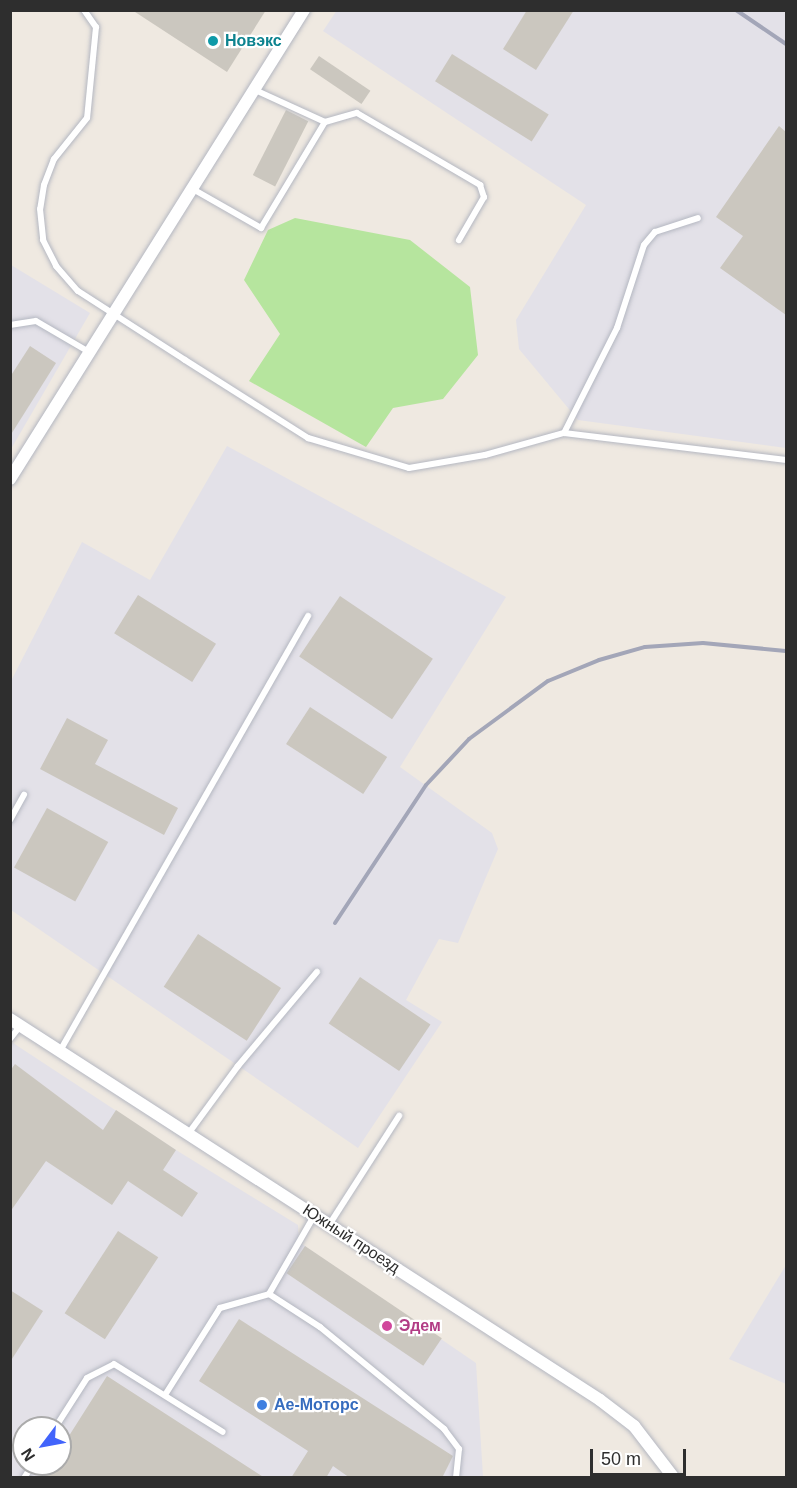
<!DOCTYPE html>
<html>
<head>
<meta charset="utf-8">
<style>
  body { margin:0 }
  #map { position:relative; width:797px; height:1488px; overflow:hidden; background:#efe9e1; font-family:Helvetica,sans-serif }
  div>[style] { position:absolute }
  .industrial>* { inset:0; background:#e3e1e8 }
  .green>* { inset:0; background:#b6e59e }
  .building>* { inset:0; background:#cbc7bf; transform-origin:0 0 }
  .roads { filter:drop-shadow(0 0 2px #b4b7c1) drop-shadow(0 0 2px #b4b7c1) }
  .lane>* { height:6px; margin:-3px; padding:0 3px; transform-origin:3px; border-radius:3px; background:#fff }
  .street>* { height:12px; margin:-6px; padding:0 6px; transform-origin:6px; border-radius:6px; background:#fff }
  .rail>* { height:4px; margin:-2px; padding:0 2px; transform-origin:2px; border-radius:2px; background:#a3a6b8 }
  .dots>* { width:16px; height:16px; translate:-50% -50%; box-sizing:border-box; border:3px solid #fff; border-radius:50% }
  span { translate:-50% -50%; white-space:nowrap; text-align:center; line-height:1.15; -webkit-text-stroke:4.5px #fff; paint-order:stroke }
  .culture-label { font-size:16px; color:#0d838f; font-weight:700 }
  .left { translate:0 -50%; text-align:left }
  .street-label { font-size:16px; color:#2e2e2e }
  .hotel-label { font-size:16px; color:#b23c85; font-weight:700 }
  .shop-label { font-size:16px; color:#366cbe; font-weight:700 }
  .frame { position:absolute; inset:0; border:12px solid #2e2e2e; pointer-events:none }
  .north { position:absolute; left:12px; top:1416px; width:60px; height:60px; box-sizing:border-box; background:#fff; border:2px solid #ababab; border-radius:50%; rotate:238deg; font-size:16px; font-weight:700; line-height:24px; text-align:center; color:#2e2e2e }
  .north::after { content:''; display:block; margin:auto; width:21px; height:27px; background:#4264fb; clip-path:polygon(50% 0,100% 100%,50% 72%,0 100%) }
  .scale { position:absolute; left:590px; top:1449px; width:96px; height:27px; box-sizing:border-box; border:3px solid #2e2e2e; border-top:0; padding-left:8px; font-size:18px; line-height:21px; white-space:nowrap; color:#2e2e2e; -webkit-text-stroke:4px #fff; paint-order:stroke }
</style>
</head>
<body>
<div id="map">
  <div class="industrial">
    <div style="clip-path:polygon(337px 10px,786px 11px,786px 448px,578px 420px,519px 349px,516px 320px,586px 205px,323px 31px)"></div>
    <div style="clip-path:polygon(11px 265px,90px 313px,11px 449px)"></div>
    <div style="clip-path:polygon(227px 446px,506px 597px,400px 767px,492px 833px,498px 849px,458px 943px,439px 939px,406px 1000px,442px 1022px,358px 1148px,11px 910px,10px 683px,82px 542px,150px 580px)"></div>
    <div style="clip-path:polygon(evenodd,10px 1041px,176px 1150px,298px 1225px,299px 1242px,476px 1363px,483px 1477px,11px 1477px,10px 1041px,24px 1428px,60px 1428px,60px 1464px,24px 1464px,24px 1428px)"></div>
    <div style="clip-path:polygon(786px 1265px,786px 1384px,729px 1359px)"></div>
  </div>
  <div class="green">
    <div style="clip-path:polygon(295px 218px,410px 240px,470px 287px,478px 355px,443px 399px,393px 408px,366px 447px,249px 381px,280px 334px,244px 280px,268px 230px)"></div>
  </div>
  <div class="building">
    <div style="clip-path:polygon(132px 10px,266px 10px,227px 72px)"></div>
    <div style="clip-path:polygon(527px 10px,574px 10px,536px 70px,503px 49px)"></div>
    <div style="left:452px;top:54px;width:114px;height:32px;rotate:32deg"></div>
    <div style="left:319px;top:56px;width:62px;height:16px;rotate:34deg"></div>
    <div style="left:286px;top:110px;width:25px;height:73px;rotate:27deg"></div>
    <div style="clip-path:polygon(779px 126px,786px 132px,786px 315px,720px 268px,743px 236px,716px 217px)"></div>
    <div style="clip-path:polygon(30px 346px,56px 363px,10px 436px,10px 377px)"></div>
    <div style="left:138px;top:595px;width:92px;height:45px;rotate:32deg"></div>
    <div style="left:340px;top:596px;width:112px;height:73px;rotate:34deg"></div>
    <div style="left:310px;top:707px;width:92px;height:44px;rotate:33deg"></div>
    <div style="clip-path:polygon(67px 718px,108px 740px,95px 764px,178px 808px,164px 835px,40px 769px)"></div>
    <div style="left:47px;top:808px;width:70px;height:68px;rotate:29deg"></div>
    <div style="left:198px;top:934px;width:99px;height:63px;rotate:33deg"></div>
    <div style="left:360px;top:977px;width:85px;height:56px;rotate:34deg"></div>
    <div style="clip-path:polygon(15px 1064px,103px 1130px,116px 1110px,176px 1150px,163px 1170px,198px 1193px,182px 1217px,128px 1181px,112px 1205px,46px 1161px,10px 1212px,10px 1071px)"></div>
    <div style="left:118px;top:1231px;width:48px;height:98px;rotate:33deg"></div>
    <div style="left:305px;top:1246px;width:165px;height:33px;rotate:34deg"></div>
    <div style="clip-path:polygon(10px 1290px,43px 1311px,10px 1362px)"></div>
    <div style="clip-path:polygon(239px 1319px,453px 1456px,442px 1478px,350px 1478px,333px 1466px,326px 1478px,291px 1478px,308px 1451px,199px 1381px)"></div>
    <div style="clip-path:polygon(107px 1376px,265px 1478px,42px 1478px,51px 1464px,60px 1464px,60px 1450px)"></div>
  </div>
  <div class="roads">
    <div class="lane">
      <div style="left:84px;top:10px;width:21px;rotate:55deg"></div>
      <div style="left:96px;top:27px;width:91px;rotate:95.6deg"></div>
      <div style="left:87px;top:118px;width:53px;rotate:128.8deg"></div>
      <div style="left:54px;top:159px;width:28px;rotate:111deg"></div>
      <div style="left:44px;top:185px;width:24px;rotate:99deg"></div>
      <div style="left:40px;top:209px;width:31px;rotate:84deg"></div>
      <div style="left:43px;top:240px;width:29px;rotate:63deg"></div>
      <div style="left:56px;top:266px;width:33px;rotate:49deg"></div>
      <div style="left:78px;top:291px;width:127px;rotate:32.8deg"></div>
      <div style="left:185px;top:360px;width:146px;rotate:32.4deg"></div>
      <div style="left:308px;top:438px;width:105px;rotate:16.5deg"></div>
      <div style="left:409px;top:468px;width:77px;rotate:-9.7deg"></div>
      <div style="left:485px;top:455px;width:82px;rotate:-15.6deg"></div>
      <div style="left:564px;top:433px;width:224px;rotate:6.9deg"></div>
      <div style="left:325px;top:122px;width:33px;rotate:-16deg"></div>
      <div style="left:357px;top:113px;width:143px;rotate:30.3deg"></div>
      <div style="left:480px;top:185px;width:13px;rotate:72deg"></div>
      <div style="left:484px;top:197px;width:50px;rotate:120.2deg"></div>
      <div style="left:191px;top:188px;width:81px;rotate:29.7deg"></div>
      <div style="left:261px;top:228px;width:124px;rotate:-58.9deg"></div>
      <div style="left:325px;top:122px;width:79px;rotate:-155.4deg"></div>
      <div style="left:10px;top:325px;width:26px;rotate:-9deg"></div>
      <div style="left:36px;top:321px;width:61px;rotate:30.3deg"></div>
      <div style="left:564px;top:433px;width:118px;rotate:-63.2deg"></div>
      <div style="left:617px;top:328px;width:87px;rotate:-72deg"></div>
      <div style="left:644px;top:245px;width:17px;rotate:-50deg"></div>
      <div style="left:655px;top:232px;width:45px;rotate:-18deg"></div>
      <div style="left:10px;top:820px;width:29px;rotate:-61deg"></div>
      <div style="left:10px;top:1039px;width:16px;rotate:-52deg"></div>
      <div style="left:60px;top:1051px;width:501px;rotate:-60.31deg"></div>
      <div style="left:188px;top:1134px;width:84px;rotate:-53.7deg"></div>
      <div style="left:238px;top:1066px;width:123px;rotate:-50deg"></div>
      <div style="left:314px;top:1216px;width:90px;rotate:120deg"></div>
      <div style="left:269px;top:1294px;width:61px;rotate:32.9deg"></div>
      <div style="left:320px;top:1327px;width:161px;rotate:39.4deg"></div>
      <div style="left:444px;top:1429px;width:25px;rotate:53deg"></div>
      <div style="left:459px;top:1449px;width:29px;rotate:96deg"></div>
      <div style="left:329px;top:1225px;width:130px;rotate:-57.3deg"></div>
      <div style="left:165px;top:1395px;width:103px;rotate:-57.7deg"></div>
      <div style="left:220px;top:1308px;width:51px;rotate:-15.9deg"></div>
      <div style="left:55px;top:1428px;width:59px;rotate:-57.4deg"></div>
      <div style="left:87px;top:1378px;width:30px;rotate:-27deg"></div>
      <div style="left:114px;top:1364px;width:128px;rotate:32deg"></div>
      <div style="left:24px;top:1478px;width:17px;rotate:-57deg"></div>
    </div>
    <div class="street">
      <div style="left:10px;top:479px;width:554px;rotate:-57.92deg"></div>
      <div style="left:10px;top:1019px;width:702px;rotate:32.85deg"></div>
      <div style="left:600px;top:1400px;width:43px;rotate:37.4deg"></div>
      <div style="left:634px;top:1426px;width:66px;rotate:52.4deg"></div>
    </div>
  </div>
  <div class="rail">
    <div style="left:736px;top:10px;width:60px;rotate:34.2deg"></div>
    <div style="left:335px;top:923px;width:165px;rotate:-56.6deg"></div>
    <div style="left:426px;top:785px;width:63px;rotate:-46.9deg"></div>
    <div style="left:469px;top:739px;width:98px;rotate:-36.3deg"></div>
    <div style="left:548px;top:681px;width:55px;rotate:-22.4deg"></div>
    <div style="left:599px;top:660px;width:48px;rotate:-15.8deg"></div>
    <div style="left:645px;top:647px;width:58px;rotate:-3.9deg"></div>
    <div style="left:703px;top:643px;width:83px;rotate:5.5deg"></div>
  </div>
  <div class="dots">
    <div style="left:213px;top:41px;background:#0f9aa8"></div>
    <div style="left:387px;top:1326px;background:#d1479c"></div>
    <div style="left:262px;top:1405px;background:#3f7fe0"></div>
  </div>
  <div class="culture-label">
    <span class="left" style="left:225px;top:41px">Новэкс</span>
  </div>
  <div class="street-label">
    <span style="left:351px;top:1239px;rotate:33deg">Южный проезд</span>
  </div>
  <div class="hotel-label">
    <span class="left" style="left:399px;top:1326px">Эдем</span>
  </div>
  <div class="shop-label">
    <span class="left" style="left:274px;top:1405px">Ае-Моторс</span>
  </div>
  <div class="frame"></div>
  <div class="north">N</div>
  <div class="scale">50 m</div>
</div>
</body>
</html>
